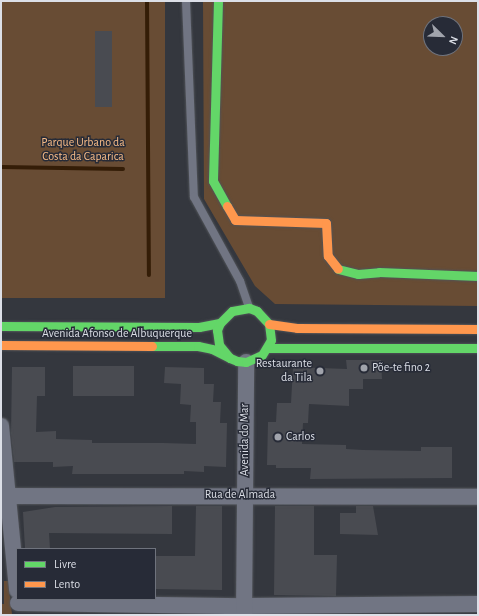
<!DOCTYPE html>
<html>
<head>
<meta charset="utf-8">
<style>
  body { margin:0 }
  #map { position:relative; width:479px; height:616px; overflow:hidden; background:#34373e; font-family:"Alegreya Sans",sans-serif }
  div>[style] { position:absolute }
  .green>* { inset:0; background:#684c34; transform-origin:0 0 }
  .stream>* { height:4px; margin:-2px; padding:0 2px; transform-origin:2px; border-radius:2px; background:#341d07 }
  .building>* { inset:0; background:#494b51; transform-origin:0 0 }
  .roads { filter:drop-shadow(0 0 1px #505358) drop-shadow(0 0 1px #505358) }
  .lane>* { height:8px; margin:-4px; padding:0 4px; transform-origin:4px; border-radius:4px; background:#717583 }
  .street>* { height:16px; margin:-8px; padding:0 8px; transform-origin:8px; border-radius:8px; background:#717583 }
  .fast>* { height:9px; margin:-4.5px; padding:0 4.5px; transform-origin:4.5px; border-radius:4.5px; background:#63d668 }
  .slow>* { height:9px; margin:-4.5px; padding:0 4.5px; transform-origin:4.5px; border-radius:4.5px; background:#ff974d }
  .dots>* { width:11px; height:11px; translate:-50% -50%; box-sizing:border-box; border:2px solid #272b37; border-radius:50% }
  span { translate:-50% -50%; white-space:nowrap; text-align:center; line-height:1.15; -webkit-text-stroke:3px #272b37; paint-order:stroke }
  .park-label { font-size:12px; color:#f7bb87 }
  .street-label { font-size:12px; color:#dcdfe7 }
  .poi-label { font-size:12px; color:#dcdfe7 }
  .right { translate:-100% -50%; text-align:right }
  .left { translate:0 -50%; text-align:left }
  .frame { position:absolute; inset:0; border:2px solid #dcdfe7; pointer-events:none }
  .legend { position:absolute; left:16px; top:548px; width:140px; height:52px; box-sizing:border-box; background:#272b37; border:1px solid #6f737d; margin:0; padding:5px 7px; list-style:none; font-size:12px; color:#dcdfe7 }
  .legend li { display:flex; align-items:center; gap:8px; height:20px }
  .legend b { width:20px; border:1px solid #6f737d }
  .north { position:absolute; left:423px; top:16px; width:40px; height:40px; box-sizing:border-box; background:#272b37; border:1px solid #6f737d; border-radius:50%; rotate:113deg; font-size:11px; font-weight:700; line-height:16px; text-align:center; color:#dcdfe7 }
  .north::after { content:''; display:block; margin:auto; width:14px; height:18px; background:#a1a4ac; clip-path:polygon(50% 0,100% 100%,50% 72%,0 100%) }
</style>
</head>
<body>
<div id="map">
  <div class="green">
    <div style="left:1px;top:1px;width:164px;height:297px"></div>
    <div style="clip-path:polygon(evenodd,203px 1px,478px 1px,478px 306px,275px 304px,255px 286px,204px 199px,203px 1px,431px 24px,455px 24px,455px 48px,431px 48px,431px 24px)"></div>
    <div style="clip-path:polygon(4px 581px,8px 581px,12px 614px,1px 615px,1px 604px,4px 604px)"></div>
  </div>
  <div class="stream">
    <div style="left:147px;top:1px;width:274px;rotate:89.6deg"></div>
    <div style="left:1px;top:167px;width:122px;rotate:0.9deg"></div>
  </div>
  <div class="building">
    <div style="left:95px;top:31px;width:17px;height:76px"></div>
    <div style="clip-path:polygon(346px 360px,381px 360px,382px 379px,363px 379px,363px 389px,349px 389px,349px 406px,309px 404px,308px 423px,303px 423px,302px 444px,346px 445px,346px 449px,363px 450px,421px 451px,421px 447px,452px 447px,452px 478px,310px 479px,311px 468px,276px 468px,276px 465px,267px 465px,268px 422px,276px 422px,277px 403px,291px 403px,293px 367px,347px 369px)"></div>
    <div style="left:73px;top:366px;width:61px;height:30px"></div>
    <div style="clip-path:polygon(12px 367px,45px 367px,45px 396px,37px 396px,36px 432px,56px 431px,56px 439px,92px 440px,92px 443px,163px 443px,196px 444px,196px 422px,190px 422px,191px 405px,180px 404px,181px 384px,164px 383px,165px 367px,204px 368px,204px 384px,214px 384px,213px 402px,221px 402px,220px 423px,227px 423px,226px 467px,204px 466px,204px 472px,184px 471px,184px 474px,72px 474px,73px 466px,53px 467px,53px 462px,14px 462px,11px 434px)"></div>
    <div style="clip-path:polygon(172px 506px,172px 534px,49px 533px,50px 549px,25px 549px,23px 512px,55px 507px)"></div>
    <div style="clip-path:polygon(196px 506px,222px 506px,222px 590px,155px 589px,155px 556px,195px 556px)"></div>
    <div style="clip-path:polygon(275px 506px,314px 506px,314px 555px,337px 555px,336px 596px,274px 595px)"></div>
    <div style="clip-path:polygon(356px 506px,373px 506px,378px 535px,340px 534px,340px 513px,356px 513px)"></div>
  </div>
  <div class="roads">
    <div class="lane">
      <div style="left:186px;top:1px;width:196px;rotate:87.7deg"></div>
      <div style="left:194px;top:197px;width:96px;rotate:61.3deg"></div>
      <div style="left:240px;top:281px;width:28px;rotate:71deg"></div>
    </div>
    <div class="street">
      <div style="left:1px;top:426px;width:165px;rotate:84.4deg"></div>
      <div style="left:1px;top:496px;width:477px;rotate:0.1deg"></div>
      <div style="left:18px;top:603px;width:226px;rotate:0.8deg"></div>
      <div style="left:244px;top:606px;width:234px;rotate:-0.5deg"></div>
      <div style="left:244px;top:615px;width:253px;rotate:-89.5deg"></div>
    </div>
    <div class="fast">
      <div style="left:218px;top:1px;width:180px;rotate:91.6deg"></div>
      <div style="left:213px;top:181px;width:29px;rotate:61deg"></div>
      <div style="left:338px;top:269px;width:21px;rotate:14deg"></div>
      <div style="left:358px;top:274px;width:21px;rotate:-5deg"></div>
      <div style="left:379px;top:272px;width:99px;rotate:2.3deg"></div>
      <div style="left:1px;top:326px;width:198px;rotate:0.3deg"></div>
      <div style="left:199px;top:327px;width:21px;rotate:-11deg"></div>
      <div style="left:152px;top:346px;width:46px"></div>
      <div style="left:198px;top:346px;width:14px;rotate:12deg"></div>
      <div style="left:212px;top:349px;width:20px;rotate:27deg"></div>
      <div style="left:230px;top:358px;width:8px;rotate:23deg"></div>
      <div style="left:237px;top:361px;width:9px;rotate:6deg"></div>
      <div style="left:246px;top:362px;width:17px;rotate:-24deg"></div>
      <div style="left:262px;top:355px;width:17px;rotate:-59deg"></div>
      <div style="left:271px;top:340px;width:16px;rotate:-97deg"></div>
      <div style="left:269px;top:324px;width:18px;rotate:-133deg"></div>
      <div style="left:257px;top:311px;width:9px;rotate:-159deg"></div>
      <div style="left:249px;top:308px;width:17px;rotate:170deg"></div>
      <div style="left:232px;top:311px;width:17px;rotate:135deg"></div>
      <div style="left:220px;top:323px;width:8px;rotate:113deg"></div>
      <div style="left:217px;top:330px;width:15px;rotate:82deg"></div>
      <div style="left:219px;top:345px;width:17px;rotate:50deg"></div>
      <div style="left:268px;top:348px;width:210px"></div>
    </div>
    <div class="slow">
      <div style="left:227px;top:206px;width:16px;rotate:60deg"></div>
      <div style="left:235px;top:220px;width:91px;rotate:1.9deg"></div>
      <div style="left:326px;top:223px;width:33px;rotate:87deg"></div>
      <div style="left:328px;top:256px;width:16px;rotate:52deg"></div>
      <div style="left:269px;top:324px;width:28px;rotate:8deg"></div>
      <div style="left:297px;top:328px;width:181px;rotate:0.3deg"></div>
      <div style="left:1px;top:345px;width:151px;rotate:0.4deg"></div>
    </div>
  </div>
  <div class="dots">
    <div style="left:364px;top:368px;background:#a1a4ac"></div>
    <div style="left:320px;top:371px;background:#a1a4ac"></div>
    <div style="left:278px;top:437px;background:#a1a4ac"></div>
  </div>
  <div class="park-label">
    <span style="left:83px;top:150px">Parque Urbano da<br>Costa da Caparica</span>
  </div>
  <div class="street-label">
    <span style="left:117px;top:334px">Avenida Afonso de Albuquerque</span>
    <span style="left:245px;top:440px;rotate:-90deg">Avenida do Mar</span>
    <span style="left:240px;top:495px">Rua de Almada</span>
  </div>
  <div class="poi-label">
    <span class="right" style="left:312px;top:371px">Restaurante<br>da Tila</span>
    <span class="left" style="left:372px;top:368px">Põe-te fino 2</span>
    <span class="left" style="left:286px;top:437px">Carlos</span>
  </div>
  <div class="frame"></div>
  <ul class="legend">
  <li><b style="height:5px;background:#63d668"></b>Livre</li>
  <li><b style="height:5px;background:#ff974d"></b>Lento</li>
  </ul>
  <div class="north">N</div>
</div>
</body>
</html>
